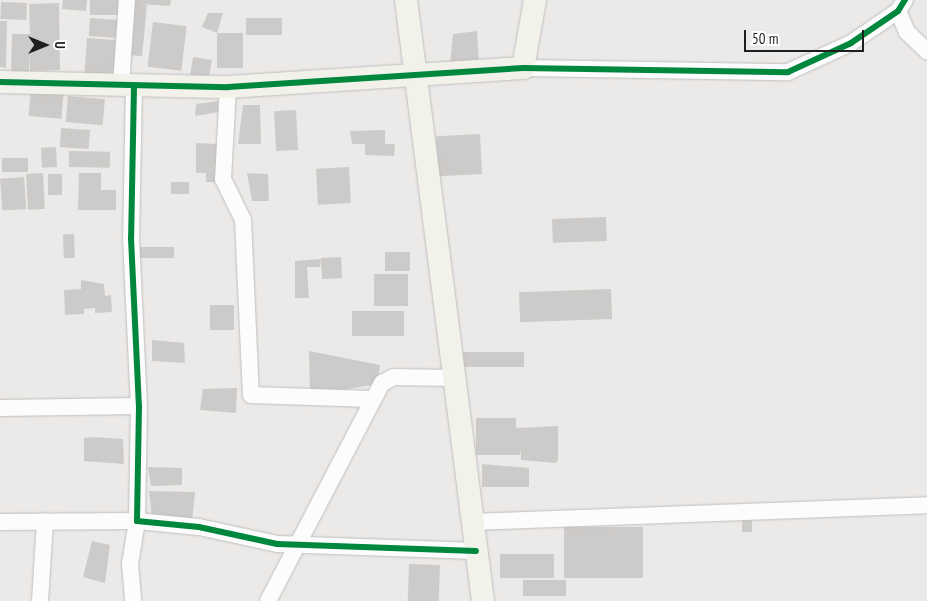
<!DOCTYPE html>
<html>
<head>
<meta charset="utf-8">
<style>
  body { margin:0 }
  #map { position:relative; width:927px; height:601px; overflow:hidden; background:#eceae8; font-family:"PT Sans Narrow",sans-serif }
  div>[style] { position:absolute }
  .building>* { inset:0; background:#cdcbc9; transform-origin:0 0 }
  .roads { filter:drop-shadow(0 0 1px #c0bfbe) drop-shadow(0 0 1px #c0bfbe) }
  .street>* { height:16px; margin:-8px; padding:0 8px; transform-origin:8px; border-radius:8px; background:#fcfcfc }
  .secondary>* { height:22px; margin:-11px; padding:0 11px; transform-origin:11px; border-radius:11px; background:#f2f2eb }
  .cycleway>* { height:6px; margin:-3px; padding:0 3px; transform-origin:3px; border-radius:3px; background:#00873e }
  span { translate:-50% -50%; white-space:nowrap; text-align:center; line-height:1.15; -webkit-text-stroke:5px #fff; paint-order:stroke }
  .north { position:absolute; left:20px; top:20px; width:50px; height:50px; -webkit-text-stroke:4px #fff; paint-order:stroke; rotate:90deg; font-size:14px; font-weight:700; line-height:20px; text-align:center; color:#1f1f1f }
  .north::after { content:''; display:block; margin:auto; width:18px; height:22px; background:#1f1f1f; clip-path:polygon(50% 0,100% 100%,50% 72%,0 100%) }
  .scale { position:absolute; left:744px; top:30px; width:120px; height:22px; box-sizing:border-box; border:2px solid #1f1f1f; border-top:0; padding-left:6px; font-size:15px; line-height:18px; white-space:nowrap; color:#1f1f1f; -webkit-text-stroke:4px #fff; paint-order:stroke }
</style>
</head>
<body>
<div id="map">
  <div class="building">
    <div style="clip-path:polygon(63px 0,87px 0,86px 11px,62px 9px)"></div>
    <div style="left:90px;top:0;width:28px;height:15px"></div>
    <div style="clip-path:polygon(133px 0,171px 0,170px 6px,141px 4px,147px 5px,142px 56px,127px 55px)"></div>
    <div style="left:1px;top:2px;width:26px;height:17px;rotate:2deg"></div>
    <div style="clip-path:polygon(59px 3px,60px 70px,30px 71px,29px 52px,29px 76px,11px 75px,12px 34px,30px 34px,29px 4px)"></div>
    <div style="clip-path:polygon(208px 13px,223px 13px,217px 33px,202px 27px)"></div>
    <div style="left:90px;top:18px;width:29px;height:18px;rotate:4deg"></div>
    <div style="left:282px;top:18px;width:17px;height:36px;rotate:90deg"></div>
    <div style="clip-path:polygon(0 21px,7px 21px,6px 68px,0 67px)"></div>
    <div style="left:153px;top:22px;width:34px;height:45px;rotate:7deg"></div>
    <div style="clip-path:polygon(477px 31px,479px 63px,450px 64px,453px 34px)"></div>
    <div style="left:217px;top:33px;width:26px;height:35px"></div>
    <div style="left:87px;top:38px;width:29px;height:35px;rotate:4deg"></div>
    <div style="left:193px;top:57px;width:19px;height:24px;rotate:9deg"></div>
    <div style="left:31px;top:88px;width:33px;height:28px;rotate:5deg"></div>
    <div style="left:68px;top:96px;width:37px;height:26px;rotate:5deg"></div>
    <div style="clip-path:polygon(218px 101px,219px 112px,195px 116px,196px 104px)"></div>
    <div style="clip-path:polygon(243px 105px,260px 105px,261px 144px,238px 144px)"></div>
    <div style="left:296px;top:110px;width:40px;height:22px;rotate:87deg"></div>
    <div style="left:61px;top:128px;width:29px;height:19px;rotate:4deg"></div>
    <div style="clip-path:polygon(385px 130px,385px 144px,395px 144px,394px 156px,365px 155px,365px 144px,352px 144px,350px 131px)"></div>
    <div style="left:480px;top:134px;width:40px;height:44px;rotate:87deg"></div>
    <div style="clip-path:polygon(196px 143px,217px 144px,217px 182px,206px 182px,206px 173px,196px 173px)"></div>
    <div style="left:56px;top:147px;width:20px;height:15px;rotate:87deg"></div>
    <div style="left:69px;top:151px;width:41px;height:16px;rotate:1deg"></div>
    <div style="left:2px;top:158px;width:26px;height:14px"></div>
    <div style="left:349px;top:167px;width:36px;height:33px;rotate:87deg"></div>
    <div style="left:43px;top:173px;width:36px;height:17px;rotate:87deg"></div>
    <div style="clip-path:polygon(79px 173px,101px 173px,101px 190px,116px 190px,116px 210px,78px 210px)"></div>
    <div style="clip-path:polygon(247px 173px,268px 174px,269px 201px,252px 201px)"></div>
    <div style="left:48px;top:174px;width:14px;height:21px"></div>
    <div style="left:24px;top:177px;width:32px;height:24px;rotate:86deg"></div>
    <div style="left:189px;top:182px;width:12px;height:18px;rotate:90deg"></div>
    <div style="left:606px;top:217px;width:24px;height:54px;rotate:88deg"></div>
    <div style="left:74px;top:234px;width:24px;height:11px;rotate:88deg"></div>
    <div style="left:174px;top:247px;width:11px;height:37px;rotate:90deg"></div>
    <div style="left:385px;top:252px;width:25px;height:19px"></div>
    <div style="left:341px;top:257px;width:21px;height:20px;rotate:87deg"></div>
    <div style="clip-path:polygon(321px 259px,320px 267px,307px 267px,309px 298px,295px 298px,295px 261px)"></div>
    <div style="left:408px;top:274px;width:32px;height:34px;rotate:90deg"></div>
    <div style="clip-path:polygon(81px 280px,104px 284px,105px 296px,111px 295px,112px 312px,95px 313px,95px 308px,84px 309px,84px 314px,65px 315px,64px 290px,81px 289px)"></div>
    <div style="left:611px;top:289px;width:30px;height:92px;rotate:88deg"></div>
    <div style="left:210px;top:305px;width:24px;height:25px"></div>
    <div style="left:352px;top:311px;width:52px;height:25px"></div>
    <div style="clip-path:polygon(152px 340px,184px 343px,185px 363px,152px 361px)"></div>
    <div style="clip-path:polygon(309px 351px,380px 365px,377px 384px,310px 395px)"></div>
    <div style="left:524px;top:352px;width:15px;height:61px;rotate:90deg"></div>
    <div style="clip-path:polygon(237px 388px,236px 413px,200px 410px,203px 389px)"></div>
    <div style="clip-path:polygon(476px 418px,516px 418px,516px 428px,558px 426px,558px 460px,556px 463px,521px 460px,521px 449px,520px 455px,476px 455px)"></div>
    <div style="clip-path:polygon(92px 437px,123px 439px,124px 464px,84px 461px,84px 438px)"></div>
    <div style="clip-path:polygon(482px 464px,529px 468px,529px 487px,482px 487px)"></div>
    <div style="clip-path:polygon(148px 467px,182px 468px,182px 485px,151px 486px)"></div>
    <div style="clip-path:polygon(149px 491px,195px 492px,192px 521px,152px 519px)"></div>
    <div style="left:742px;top:520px;width:10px;height:12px"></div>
    <div style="left:643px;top:527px;width:51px;height:79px;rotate:90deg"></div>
    <div style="clip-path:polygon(92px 541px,110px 545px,105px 583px,83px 577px)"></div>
    <div style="left:554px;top:554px;width:24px;height:54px;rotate:90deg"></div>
    <div style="left:409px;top:564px;width:31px;height:37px;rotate:2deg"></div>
    <div style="left:523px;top:580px;width:43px;height:16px"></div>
  </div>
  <div class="roads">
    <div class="street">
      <div style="left:898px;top:11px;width:23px;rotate:67deg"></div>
      <div style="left:907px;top:32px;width:28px;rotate:44deg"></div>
      <div style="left:523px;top:68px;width:265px;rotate:0.9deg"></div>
      <div style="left:788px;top:72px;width:69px;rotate:-24.7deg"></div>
      <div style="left:851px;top:43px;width:57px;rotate:-34.2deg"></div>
      <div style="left:898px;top:11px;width:13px;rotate:-58deg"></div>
      <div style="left:121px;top:85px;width:85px;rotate:-86deg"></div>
      <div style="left:134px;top:86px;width:152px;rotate:91.1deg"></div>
      <div style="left:131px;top:238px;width:168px;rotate:87.3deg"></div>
      <div style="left:139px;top:406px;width:115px;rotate:91deg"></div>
      <div style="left:137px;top:521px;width:62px;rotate:5.5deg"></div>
      <div style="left:199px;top:527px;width:80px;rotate:12.3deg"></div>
      <div style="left:277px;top:544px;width:199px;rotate:2deg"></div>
      <div style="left:228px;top:87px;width:92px;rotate:93.1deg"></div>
      <div style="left:223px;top:179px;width:46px;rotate:64deg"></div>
      <div style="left:243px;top:220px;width:175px;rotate:87.4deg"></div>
      <div style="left:251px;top:395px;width:121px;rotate:1.9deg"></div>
      <div style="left:0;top:408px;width:139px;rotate:-0.8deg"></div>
      <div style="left:0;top:522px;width:137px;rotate:-0.4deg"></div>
      <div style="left:137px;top:521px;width:44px;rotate:99.2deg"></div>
      <div style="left:130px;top:564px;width:37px;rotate:85deg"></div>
      <div style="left:473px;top:522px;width:454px;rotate:-2.1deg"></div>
      <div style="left:40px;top:601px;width:80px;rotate:-86.4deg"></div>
      <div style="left:268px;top:601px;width:246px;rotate:-62.4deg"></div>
      <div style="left:382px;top:383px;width:13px;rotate:-27deg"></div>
      <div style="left:394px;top:377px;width:58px;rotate:1deg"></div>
    </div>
    <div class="secondary">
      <div style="left:406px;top:0;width:606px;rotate:82.7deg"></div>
      <div style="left:0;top:82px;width:228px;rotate:1.3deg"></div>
      <div style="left:228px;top:87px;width:296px;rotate:-3.7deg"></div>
      <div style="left:523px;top:68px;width:69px;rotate:-80deg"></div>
    </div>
  </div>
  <div class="cycleway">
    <div style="left:0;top:82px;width:228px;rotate:1.3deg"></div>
    <div style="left:228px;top:87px;width:296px;rotate:-3.7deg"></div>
    <div style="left:523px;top:68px;width:265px;rotate:0.9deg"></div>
    <div style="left:788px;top:72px;width:69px;rotate:-24.7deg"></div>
    <div style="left:851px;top:43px;width:57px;rotate:-34.2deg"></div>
    <div style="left:898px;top:11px;width:13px;rotate:-58deg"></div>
    <div style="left:134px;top:86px;width:152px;rotate:91.1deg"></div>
    <div style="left:131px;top:238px;width:168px;rotate:87.3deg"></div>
    <div style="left:139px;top:406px;width:115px;rotate:91deg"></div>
    <div style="left:137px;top:521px;width:62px;rotate:5.5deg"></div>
    <div style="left:199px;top:527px;width:80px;rotate:12.3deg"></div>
    <div style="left:277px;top:544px;width:199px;rotate:2deg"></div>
  </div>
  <div class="north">U</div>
  <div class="scale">50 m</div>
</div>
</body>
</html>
